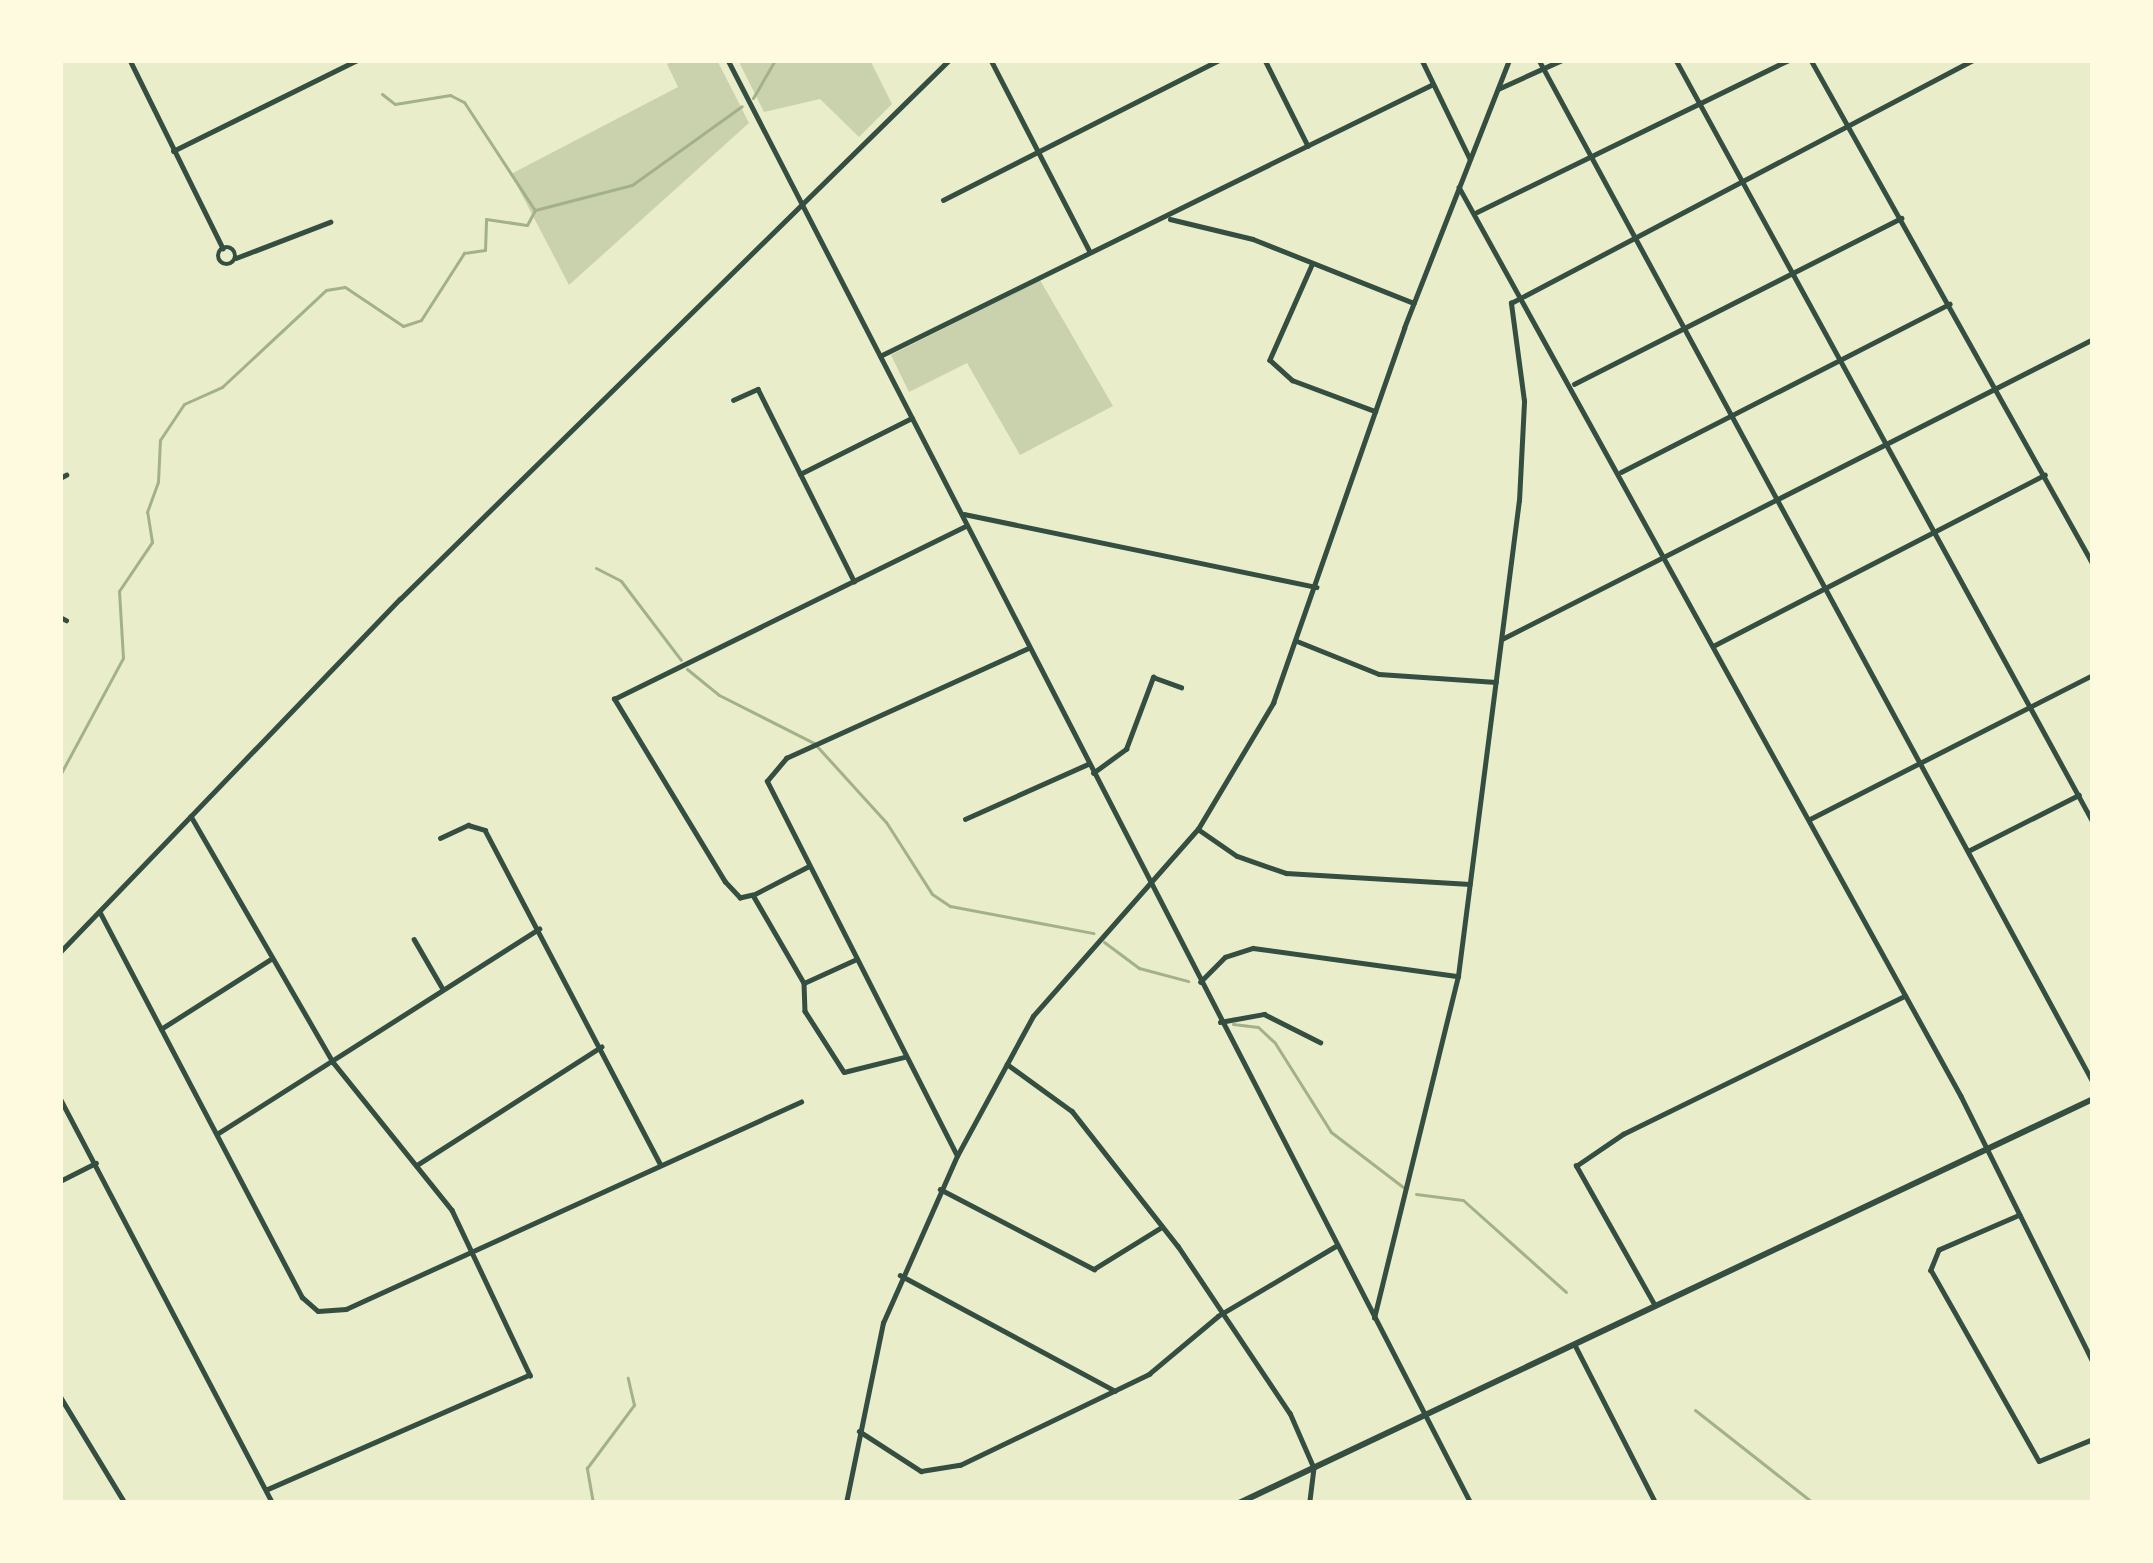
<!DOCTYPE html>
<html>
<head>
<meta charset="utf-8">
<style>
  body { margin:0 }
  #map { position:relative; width:2153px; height:1563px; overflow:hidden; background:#e9edc9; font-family:Spectral,serif }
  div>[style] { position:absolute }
  .green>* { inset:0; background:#cad2ad }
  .stream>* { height:3px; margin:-1.5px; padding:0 1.5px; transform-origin:1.5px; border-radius:1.5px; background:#a3b18a }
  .minor>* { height:4.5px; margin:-2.25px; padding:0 2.25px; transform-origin:2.25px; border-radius:2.25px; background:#344e41 }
  .minor>.ring { margin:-2.25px; padding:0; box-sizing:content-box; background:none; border:4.5px solid #344e41; border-radius:50% }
  .tertiary>* { height:4.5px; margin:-2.25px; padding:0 2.25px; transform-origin:2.25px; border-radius:2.25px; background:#344e41 }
  .trunk>* { height:6px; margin:-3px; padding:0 3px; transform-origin:3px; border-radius:3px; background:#344e41 }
  span { translate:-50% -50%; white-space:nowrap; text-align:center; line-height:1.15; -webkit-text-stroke:9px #fefae0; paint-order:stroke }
  .frame { position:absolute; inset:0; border:63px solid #fefae0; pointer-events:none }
</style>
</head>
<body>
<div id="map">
  <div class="green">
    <div style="clip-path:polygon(676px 60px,717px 60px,749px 123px,569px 285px,511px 174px,678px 87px,667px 64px)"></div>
    <div style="clip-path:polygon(738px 60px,870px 60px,892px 104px,859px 137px,820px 99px,764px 112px)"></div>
    <div style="clip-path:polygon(1040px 280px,1113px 406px,1020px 455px,967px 363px,909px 392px,891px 355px)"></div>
  </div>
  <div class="stream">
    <div style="left:196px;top:60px;width:27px"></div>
    <div style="left:382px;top:94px;width:16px;rotate:38deg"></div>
    <div style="left:395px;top:104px;width:56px;rotate:-9.3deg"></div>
    <div style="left:450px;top:95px;width:16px;rotate:27deg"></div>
    <div style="left:464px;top:102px;width:128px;rotate:56.8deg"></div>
    <div style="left:753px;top:98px;width:44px;rotate:-59.9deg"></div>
    <div style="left:596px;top:568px;width:28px;rotate:27deg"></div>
    <div style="left:621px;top:581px;width:99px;rotate:52.8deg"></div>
    <div style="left:687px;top:669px;width:41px;rotate:39.1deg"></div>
    <div style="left:719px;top:695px;width:106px;rotate:26.8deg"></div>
    <div style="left:814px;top:743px;width:107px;rotate:47.7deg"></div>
    <div style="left:886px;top:822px;width:85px;rotate:57.4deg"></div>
    <div style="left:932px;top:894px;width:22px;rotate:34deg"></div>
    <div style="left:950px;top:906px;width:146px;rotate:10.7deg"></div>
    <div style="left:60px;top:775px;width:133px;rotate:-61.7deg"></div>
    <div style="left:123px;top:658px;width:67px;rotate:-93.4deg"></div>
    <div style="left:119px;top:591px;width:59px;rotate:-56deg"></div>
    <div style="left:152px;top:542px;width:30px;rotate:-99deg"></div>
    <div style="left:147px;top:512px;width:32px;rotate:-70deg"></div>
    <div style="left:158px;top:482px;width:42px;rotate:-87.3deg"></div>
    <div style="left:160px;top:440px;width:43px;rotate:-56.3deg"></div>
    <div style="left:184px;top:404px;width:42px;rotate:-24.1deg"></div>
    <div style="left:222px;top:387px;width:142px;rotate:-43deg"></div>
    <div style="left:326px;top:290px;width:19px;rotate:-9deg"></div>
    <div style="left:345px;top:287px;width:70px;rotate:33.9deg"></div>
    <div style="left:403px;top:326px;width:19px;rotate:-18deg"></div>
    <div style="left:421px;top:320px;width:80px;rotate:-57.3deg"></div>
    <div style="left:464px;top:253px;width:21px;rotate:-8deg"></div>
    <div style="left:485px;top:250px;width:31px;rotate:-88deg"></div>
    <div style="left:486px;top:219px;width:41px;rotate:8.3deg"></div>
    <div style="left:527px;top:225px;width:17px;rotate:-62deg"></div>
    <div style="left:535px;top:210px;width:100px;rotate:-14.5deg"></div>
    <div style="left:632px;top:185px;width:135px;rotate:-35.7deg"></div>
    <div style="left:1104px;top:942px;width:44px;rotate:36.6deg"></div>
    <div style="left:1139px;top:968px;width:51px;rotate:14.9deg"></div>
    <div style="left:1233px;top:1024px;width:25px;rotate:7deg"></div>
    <div style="left:1258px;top:1027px;width:23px;rotate:43deg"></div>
    <div style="left:1275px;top:1043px;width:105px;rotate:57.8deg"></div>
    <div style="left:1331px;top:1132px;width:91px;rotate:37.4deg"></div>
    <div style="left:1416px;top:1194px;width:47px;rotate:7.3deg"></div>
    <div style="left:1463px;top:1200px;width:138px;rotate:41.8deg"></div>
    <div style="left:1695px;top:1410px;width:150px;rotate:38.2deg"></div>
    <div style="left:593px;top:1503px;width:36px;rotate:-100deg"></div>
    <div style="left:587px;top:1468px;width:79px;rotate:-53.3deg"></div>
    <div style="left:634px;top:1405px;width:28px;rotate:-103deg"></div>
  </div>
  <div class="minor">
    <div style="left:130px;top:60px;width:210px;rotate:63.7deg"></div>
    <div style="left:991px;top:60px;width:214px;rotate:62.7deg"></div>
    <div style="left:1265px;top:60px;width:96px;rotate:63.4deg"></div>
    <div style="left:1422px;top:60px;width:110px;rotate:64.1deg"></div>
    <div style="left:1539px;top:60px;width:1162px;rotate:61.54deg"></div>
    <div style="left:1676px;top:60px;width:869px;rotate:61.31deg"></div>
    <div style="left:1498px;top:89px;width:70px;rotate:-24.4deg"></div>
    <div style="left:173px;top:151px;width:205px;rotate:-26.3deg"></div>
    <div style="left:1459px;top:187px;width:1038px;rotate:61.09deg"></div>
    <div style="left:1961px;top:1096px;width:297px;rotate:63.6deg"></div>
    <div style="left:943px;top:200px;width:309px;rotate:-26.9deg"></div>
    <div style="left:1477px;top:212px;width:347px;rotate:-26deg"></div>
    <div style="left:1170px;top:219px;width:85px;rotate:13.5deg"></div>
    <div style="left:1253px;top:239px;width:173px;rotate:21.7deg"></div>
    <div class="ring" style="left:218px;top:247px;width:13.5px;height:13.5px"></div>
    <div style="left:236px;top:258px;width:101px;rotate:-21deg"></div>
    <div style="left:1312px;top:265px;width:104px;rotate:113.9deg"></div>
    <div style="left:1270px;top:360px;width:30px;rotate:42deg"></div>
    <div style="left:1292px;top:380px;width:89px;rotate:20.5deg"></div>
    <div style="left:880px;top:356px;width:616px;rotate:-26.19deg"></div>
    <div style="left:1574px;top:384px;width:367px;rotate:-26.9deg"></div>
    <div style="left:733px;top:400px;width:27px;rotate:-24deg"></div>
    <div style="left:758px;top:389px;width:215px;rotate:63.4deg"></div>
    <div style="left:1621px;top:472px;width:369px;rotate:-27.1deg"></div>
    <div style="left:800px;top:474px;width:125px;rotate:-26.6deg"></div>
    <div style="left:60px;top:478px;width:7px;rotate:-27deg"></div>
    <div style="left:964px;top:514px;width:360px;rotate:11.7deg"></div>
    <div style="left:60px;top:617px;width:7px;rotate:27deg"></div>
    <div style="left:1502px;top:639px;width:663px;rotate:-26.91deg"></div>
    <div style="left:1297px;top:641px;width:88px;rotate:21.9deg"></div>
    <div style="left:1379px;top:674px;width:117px;rotate:3.9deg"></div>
    <div style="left:1715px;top:645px;width:371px;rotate:-27.3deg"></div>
    <div style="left:1093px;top:773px;width:41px;rotate:-36deg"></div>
    <div style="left:1126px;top:749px;width:77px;rotate:-69.4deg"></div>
    <div style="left:1153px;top:677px;width:30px;rotate:20deg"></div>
    <div style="left:191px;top:816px;width:284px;rotate:60deg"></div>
    <div style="left:333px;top:1062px;width:190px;rotate:51.2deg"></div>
    <div style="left:452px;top:1210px;width:183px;rotate:64.7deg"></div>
    <div style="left:530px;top:1375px;width:287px;rotate:156.4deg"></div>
    <div style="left:965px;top:819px;width:135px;rotate:-24.1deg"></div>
    <div style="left:1810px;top:819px;width:318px;rotate:-27deg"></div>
    <div style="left:1198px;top:829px;width:47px;rotate:34.7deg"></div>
    <div style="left:1237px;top:856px;width:52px;rotate:19.1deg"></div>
    <div style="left:1286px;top:873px;width:184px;rotate:3.4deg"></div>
    <div style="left:440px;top:838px;width:31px;rotate:-25deg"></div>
    <div style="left:468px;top:825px;width:18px;rotate:16deg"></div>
    <div style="left:485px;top:830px;width:376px;rotate:62.3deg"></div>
    <div style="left:1968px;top:851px;width:124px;rotate:-26.8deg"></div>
    <div style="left:753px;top:895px;width:13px;rotate:167deg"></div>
    <div style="left:740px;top:898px;width:22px;rotate:-133deg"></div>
    <div style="left:725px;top:882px;width:214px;rotate:-121.2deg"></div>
    <div style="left:614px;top:699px;width:392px;rotate:-26.2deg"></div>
    <div style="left:753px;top:895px;width:102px;rotate:59.9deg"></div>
    <div style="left:804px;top:983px;width:28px;rotate:88deg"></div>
    <div style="left:805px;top:1011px;width:72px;rotate:57.4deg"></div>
    <div style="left:844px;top:1072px;width:62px;rotate:-14deg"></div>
    <div style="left:753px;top:895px;width:61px;rotate:-27.4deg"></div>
    <div style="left:100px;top:912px;width:435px;rotate:62.3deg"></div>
    <div style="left:302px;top:1297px;width:21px;rotate:41deg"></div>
    <div style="left:318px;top:1311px;width:28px;rotate:-4deg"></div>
    <div style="left:346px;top:1309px;width:500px;rotate:-24.5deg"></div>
    <div style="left:414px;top:939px;width:58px;rotate:59.9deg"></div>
    <div style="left:1200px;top:982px;width:35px;rotate:-45deg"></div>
    <div style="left:1225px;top:957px;width:29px;rotate:-18deg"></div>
    <div style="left:1253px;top:948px;width:207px;rotate:7.8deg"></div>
    <div style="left:804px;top:983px;width:58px;rotate:-24.4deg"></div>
    <div style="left:1220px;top:1022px;width:45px;rotate:-10.3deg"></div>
    <div style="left:1264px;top:1014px;width:63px;rotate:26.6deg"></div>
    <div style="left:161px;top:1029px;width:130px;rotate:-32.5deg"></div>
    <div style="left:1007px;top:1064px;width:80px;rotate:35.9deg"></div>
    <div style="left:1072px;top:1111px;width:172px;rotate:51.9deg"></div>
    <div style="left:1178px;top:1246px;width:201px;rotate:56.2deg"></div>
    <div style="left:1290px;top:1413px;width:60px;rotate:66.4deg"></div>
    <div style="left:1314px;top:1468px;width:35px;rotate:97deg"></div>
    <div style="left:60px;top:1098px;width:458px;rotate:62.3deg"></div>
    <div style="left:217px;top:1134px;width:382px;rotate:-32.5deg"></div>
    <div style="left:957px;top:1156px;width:420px;rotate:-116.9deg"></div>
    <div style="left:767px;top:781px;width:30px;rotate:-50deg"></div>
    <div style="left:786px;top:758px;width:267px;rotate:-24.4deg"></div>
    <div style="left:417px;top:1165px;width:219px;rotate:-32.7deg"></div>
    <div style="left:60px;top:1181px;width:40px;rotate:-26.6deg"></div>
    <div style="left:940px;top:1189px;width:174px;rotate:27.5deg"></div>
    <div style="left:1094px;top:1269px;width:78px;rotate:-31.8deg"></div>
    <div style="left:2020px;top:1215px;width:88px;rotate:156.6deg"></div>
    <div style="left:1939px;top:1250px;width:22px;rotate:112deg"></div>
    <div style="left:1931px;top:1270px;width:219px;rotate:60.5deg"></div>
    <div style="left:2039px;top:1461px;width:58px;rotate:-22.2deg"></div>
    <div style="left:900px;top:1275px;width:244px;rotate:28.3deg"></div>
    <div style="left:1655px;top:1306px;width:161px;rotate:-119.4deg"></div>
    <div style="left:1576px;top:1166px;width:57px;rotate:-34.2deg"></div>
    <div style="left:1623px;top:1134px;width:314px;rotate:-26.1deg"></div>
    <div style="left:1575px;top:1345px;width:178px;rotate:62.9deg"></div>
    <div style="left:60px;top:1396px;width:125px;rotate:58.7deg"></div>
    <div style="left:859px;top:1431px;width:74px;rotate:32.8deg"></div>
    <div style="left:921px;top:1471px;width:39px;rotate:-9deg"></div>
    <div style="left:960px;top:1465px;width:210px;rotate:-25.7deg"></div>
    <div style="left:1149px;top:1374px;width:90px;rotate:-40deg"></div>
    <div style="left:1218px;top:1316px;width:137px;rotate:-30.7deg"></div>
  </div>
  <div class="tertiary">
    <div style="left:728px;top:60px;width:1623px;rotate:62.76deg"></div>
    <div style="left:1811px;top:60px;width:578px;rotate:60.77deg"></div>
    <div style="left:60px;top:952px;width:490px;rotate:-46.1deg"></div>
    <div style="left:400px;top:599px;width:769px;rotate:-44.47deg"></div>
    <div style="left:1374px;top:1318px;width:352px;rotate:-76.2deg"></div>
    <div style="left:1458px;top:976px;width:479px;rotate:-82.7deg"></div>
    <div style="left:1519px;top:501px;width:100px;rotate:-87.1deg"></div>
    <div style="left:1524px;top:401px;width:99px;rotate:-97.6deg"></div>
    <div style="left:1511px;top:303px;width:522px;rotate:-27.74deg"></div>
    <div style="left:846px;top:1503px;width:184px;rotate:-78.4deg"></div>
    <div style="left:883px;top:1323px;width:183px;rotate:-66.1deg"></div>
    <div style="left:957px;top:1156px;width:159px;rotate:-61.5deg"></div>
    <div style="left:1033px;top:1016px;width:249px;rotate:-48.6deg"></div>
    <div style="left:1198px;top:829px;width:147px;rotate:-59.2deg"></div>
    <div style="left:1273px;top:703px;width:397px;rotate:-70.7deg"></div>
    <div style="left:1404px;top:328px;width:288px;rotate:-68.6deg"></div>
  </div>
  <div class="trunk">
    <div style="left:1239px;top:1503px;width:945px;rotate:-25.32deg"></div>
  </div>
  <div class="frame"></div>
</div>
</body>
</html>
